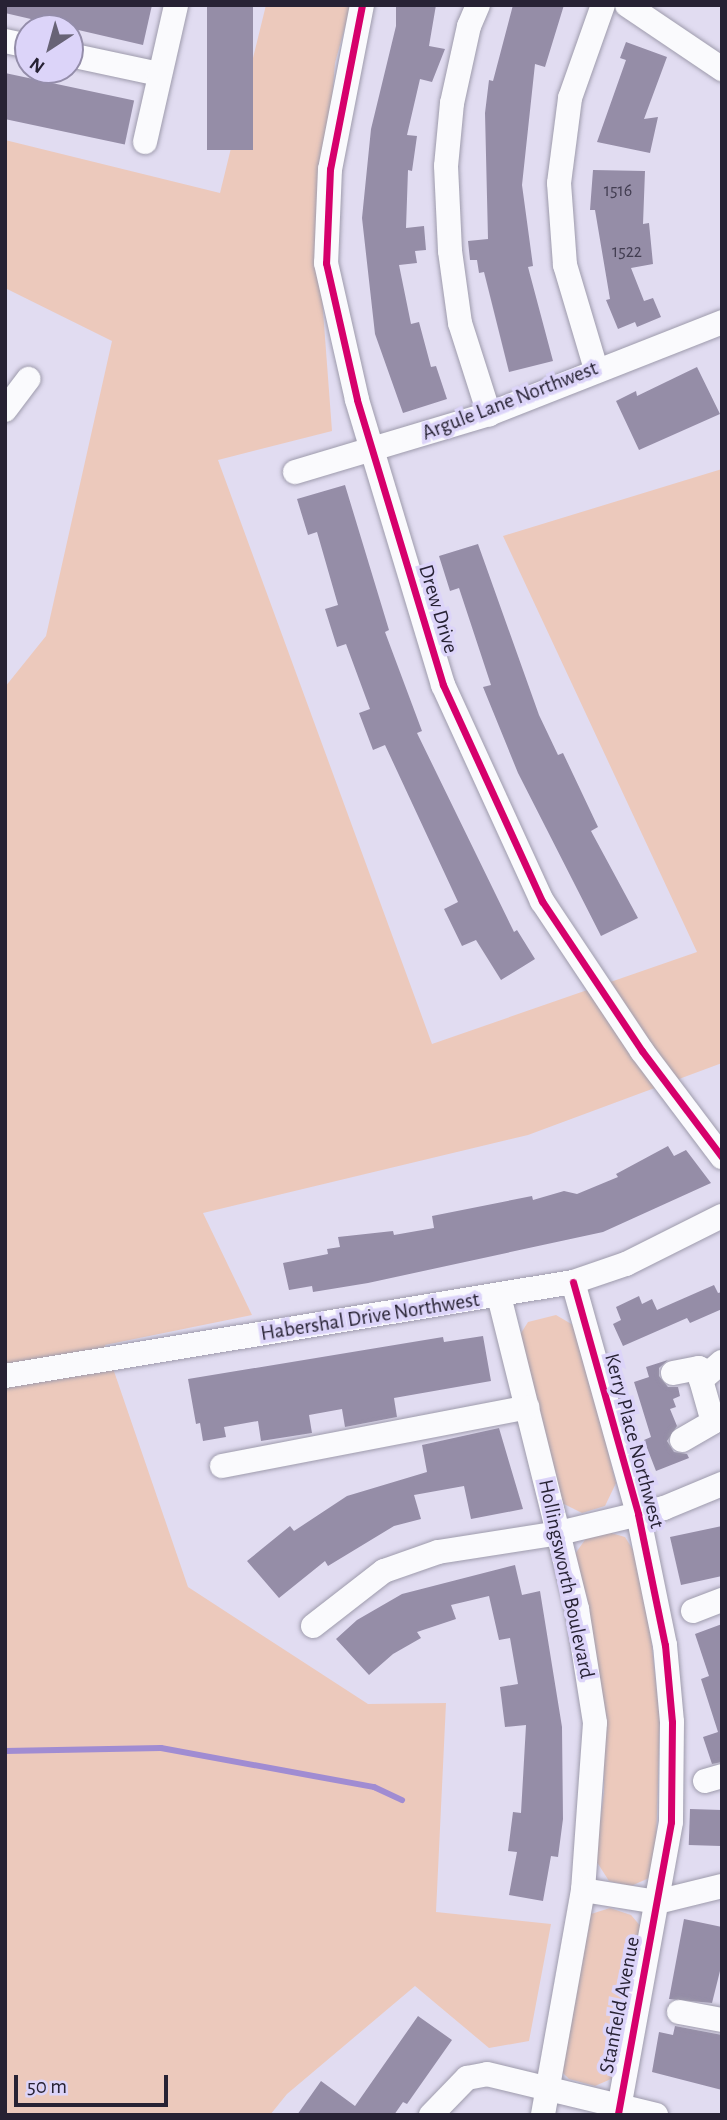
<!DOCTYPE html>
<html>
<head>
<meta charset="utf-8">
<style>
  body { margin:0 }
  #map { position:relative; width:727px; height:2120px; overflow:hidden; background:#e1dcf1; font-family:"Alegreya Sans",sans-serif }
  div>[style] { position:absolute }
  .green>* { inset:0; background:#ecc9bc }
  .stream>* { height:6px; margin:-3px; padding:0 3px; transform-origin:3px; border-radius:3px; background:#a08cd2 }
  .building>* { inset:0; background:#958da7; transform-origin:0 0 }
  .roads { filter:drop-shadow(0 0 2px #9e9bac) drop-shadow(0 0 2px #9e9bac) }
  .minor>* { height:24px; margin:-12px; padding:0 12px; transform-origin:12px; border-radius:12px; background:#fafafd }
  .cycleway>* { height:7px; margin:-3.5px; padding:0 3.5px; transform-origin:3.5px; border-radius:3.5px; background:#d6006c }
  span { translate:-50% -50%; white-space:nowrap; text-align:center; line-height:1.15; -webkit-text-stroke:7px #dcd4f9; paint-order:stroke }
  .number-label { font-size:18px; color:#423d51 }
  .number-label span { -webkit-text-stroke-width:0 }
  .street-label { font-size:21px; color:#272234 }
  .frame { position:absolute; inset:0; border:7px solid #272234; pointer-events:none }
  .north { position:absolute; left:14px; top:14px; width:70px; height:70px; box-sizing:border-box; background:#dcd4f9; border:2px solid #948daa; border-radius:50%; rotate:216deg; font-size:19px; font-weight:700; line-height:28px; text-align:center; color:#272234 }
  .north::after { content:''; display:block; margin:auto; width:24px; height:32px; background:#686376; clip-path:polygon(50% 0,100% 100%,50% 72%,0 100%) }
  .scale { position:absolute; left:14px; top:2075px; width:154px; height:32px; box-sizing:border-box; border:4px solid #272234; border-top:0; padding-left:9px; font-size:21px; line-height:24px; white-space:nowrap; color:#272234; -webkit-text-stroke:5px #dcd4f9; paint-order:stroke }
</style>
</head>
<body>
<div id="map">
  <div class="green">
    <div style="clip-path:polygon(266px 5px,351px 5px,335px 63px,319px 257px,332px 431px,218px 460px,432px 1044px,697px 952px,503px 536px,722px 469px,722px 1063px,528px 1135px,203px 1213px,252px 1315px,105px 1345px,188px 1587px,368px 1704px,446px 1703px,436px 1912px,551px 1924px,529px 2041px,489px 2048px,415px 1986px,287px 2094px,270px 2115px,5px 2115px,5px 687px,46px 636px,112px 341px,5px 288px,5px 140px,220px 193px)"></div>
    <div style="clip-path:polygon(556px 1315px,573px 1325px,578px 1334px,616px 1483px,605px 1506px,582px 1513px,562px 1503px,518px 1338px,528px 1322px)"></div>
    <div style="clip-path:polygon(611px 1533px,625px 1537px,635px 1553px,650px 1629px,660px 1719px,656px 1844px,649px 1878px,631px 1886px,609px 1881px,595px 1859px,604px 1792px,604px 1732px,575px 1554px,587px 1537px)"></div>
    <div style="clip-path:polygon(610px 1908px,631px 1915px,642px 1928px,617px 2068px,611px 2079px,595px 2086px,569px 2079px,561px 2071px,591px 1914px)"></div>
  </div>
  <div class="stream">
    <div style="left:5px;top:1751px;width:156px;rotate:-1.1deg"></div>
    <div style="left:161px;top:1748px;width:217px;rotate:10.4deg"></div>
    <div style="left:374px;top:1787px;width:31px;rotate:25deg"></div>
  </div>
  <div class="building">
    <div style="clip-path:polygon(5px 5px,152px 5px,143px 45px,5px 13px)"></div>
    <div style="left:207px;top:5px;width:46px;height:145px"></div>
    <div style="clip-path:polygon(396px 5px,436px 5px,429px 46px,445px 49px,432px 82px,420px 79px,407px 135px,417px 136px,412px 171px,408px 170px,406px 228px,424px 226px,426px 250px,415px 251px,417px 263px,399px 265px,411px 324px,419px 322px,431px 367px,436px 366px,447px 399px,403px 413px,375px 334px,362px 218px,371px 129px,396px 26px)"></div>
    <div style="clip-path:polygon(513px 5px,564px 5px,545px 67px,535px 64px,522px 185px,533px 266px,528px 267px,553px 361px,509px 372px,484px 272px,479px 273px,477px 260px,470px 260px,468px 241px,488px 239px,485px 113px,489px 80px,493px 81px)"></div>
    <div style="clip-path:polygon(626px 42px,667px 57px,644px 119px,658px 117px,650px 153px,597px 142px,626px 60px,620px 58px)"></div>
    <div style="left:5px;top:73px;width:132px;height:45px;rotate:12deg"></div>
    <div style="clip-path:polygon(593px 170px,645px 171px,643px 224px,649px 223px,653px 264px,631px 268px,644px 301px,653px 298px,661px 317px,637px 327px,635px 322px,618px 329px,606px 300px,610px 299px,595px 210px,590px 210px)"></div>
    <div style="clip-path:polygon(697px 367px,720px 414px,639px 450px,616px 401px,636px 391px,637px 396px)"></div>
    <div style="clip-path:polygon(345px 485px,389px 630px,385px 632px,422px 731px,417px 733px,514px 932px,517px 930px,535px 959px,501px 980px,476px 940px,462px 946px,444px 909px,458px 902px,385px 745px,373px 750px,359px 713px,370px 709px,346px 644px,337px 647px,325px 609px,338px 605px,317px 532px,308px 535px,297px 499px)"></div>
    <div style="clip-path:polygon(478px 544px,539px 715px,558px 755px,563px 753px,598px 827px,591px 831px,638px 918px,601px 936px,518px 773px,483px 687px,491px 685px,459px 588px,450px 591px,439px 556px)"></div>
    <div style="clip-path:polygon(668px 1146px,674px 1156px,686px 1150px,711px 1183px,603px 1232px,368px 1283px,313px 1292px,312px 1286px,289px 1290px,283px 1263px,328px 1254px,327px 1249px,340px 1247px,338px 1237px,393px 1231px,394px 1235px,434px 1228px,432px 1216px,532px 1196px,533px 1200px,564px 1191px,577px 1194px,618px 1177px,616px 1174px)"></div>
    <div style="clip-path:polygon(714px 1285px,718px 1293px,722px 1292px,722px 1309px,690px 1323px,687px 1318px,623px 1346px,613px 1324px,621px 1320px,616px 1307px,639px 1296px,642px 1304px,652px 1299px,657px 1310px)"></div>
    <div style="clip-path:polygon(483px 1336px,491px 1381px,394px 1398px,397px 1417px,345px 1427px,342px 1409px,309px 1415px,312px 1433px,261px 1441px,258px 1421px,224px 1427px,226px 1437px,203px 1441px,200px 1423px,196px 1424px,188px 1379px,443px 1337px,444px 1342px)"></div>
    <div style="clip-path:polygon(668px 1360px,659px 1368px,659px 1376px,668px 1387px,678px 1387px,680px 1396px,673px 1399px,676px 1407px,670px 1409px,677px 1426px,667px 1441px,674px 1452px,687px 1454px,689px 1458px,656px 1471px,644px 1440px,651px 1437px,634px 1382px,649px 1377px,646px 1367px)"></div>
    <div style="clip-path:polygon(499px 1428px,523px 1509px,471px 1519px,464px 1486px,414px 1495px,421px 1519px,394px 1526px,328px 1566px,325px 1561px,279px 1598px,247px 1561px,290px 1526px,294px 1531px,347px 1496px,427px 1472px,422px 1445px)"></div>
    <div style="clip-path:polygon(722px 1526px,722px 1576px,681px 1585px,670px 1537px)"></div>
    <div style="clip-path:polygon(515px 1565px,522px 1595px,540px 1591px,562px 1727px,563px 1819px,558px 1857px,551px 1856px,543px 1901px,509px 1895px,517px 1852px,508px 1851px,513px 1812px,521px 1813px,526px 1725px,505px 1727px,500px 1687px,518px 1684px,510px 1638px,499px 1640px,489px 1596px,451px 1605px,456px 1619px,417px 1632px,421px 1638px,393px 1654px,369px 1675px,336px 1639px,357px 1620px,402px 1594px)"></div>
    <div style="clip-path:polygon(722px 1624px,722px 1762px,712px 1764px,703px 1737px,718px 1732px,701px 1679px,709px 1676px,695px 1634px)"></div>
    <div style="left:690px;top:1809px;width:32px;height:36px;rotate:2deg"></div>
    <div style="clip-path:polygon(684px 1919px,722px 1927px,722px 1963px,712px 2003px,669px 1999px)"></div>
    <div style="clip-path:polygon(418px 2016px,452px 2040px,407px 2104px,403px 2102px,394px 2115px,297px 2115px,321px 2081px,355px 2106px)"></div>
    <div style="clip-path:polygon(675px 2026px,722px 2035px,722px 2090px,652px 2072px,659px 2032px,673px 2035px)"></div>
  </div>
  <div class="roads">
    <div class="minor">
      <div style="left:362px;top:5px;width:167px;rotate:101deg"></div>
      <div style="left:330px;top:169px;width:94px;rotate:92.4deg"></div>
      <div style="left:326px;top:263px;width:140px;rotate:77.2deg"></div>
      <div style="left:357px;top:400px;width:298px;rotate:73.2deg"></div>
      <div style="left:443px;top:685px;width:238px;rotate:65.4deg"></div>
      <div style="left:542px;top:901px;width:180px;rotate:56.3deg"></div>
      <div style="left:642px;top:1051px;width:133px;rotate:53deg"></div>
      <div style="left:478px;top:5px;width:23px;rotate:113deg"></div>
      <div style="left:469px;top:26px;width:79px;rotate:102.4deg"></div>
      <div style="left:452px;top:103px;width:63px;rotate:95.4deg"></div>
      <div style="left:446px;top:166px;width:85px;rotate:87.3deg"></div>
      <div style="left:450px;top:251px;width:73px;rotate:82.1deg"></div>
      <div style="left:460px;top:323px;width:96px;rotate:72.3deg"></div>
      <div style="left:627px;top:5px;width:115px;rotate:34deg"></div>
      <div style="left:5px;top:41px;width:24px;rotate:12deg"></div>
      <div style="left:70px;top:55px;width:91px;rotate:12.1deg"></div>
      <div style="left:145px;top:142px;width:140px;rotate:-77.2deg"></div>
      <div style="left:596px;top:369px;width:109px;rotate:-106.6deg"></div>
      <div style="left:565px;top:265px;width:82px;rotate:-94.2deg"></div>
      <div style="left:559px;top:183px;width:86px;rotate:-82.6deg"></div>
      <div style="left:570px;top:98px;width:99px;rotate:-70.5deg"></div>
      <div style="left:5px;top:410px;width:39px;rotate:-53deg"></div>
      <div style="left:295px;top:472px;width:202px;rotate:-16.6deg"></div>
      <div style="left:489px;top:414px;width:251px;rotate:-21.5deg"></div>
      <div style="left:573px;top:1282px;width:241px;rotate:74.3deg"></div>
      <div style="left:638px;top:1514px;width:134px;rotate:78.4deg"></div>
      <div style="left:665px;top:1645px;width:77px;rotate:84.8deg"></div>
      <div style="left:672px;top:1722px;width:100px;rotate:90.6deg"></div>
      <div style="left:671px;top:1822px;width:298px;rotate:100.3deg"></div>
      <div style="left:499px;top:1296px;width:323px;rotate:76deg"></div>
      <div style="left:577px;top:1609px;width:115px;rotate:81deg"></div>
      <div style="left:595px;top:1723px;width:167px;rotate:94.1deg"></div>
      <div style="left:583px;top:1890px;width:229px;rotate:100.1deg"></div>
      <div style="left:673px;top:1373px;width:26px;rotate:-11deg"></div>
      <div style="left:699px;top:1368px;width:9px;rotate:27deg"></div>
      <div style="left:5px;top:1376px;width:576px;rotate:-9.4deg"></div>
      <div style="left:573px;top:1282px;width:56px;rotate:-18.8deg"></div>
      <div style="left:626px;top:1264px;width:107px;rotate:-26.6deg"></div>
      <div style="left:682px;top:1440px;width:36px;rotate:-30deg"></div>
      <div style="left:713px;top:1422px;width:44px;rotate:-105.9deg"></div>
      <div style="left:701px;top:1380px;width:28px;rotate:-41deg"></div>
      <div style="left:222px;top:1466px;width:311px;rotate:-10.9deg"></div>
      <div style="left:693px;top:1611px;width:31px;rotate:-21deg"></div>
      <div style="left:313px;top:1626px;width:90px;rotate:-37.8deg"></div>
      <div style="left:384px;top:1571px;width:57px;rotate:-19.4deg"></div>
      <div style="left:438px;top:1552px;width:122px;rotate:-8.9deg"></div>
      <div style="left:559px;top:1533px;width:108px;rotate:-13.4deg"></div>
      <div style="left:664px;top:1508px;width:63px;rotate:-22.5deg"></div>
      <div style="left:705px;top:1781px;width:18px;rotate:-16deg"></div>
      <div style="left:583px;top:1890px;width:75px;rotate:9.2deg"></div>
      <div style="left:657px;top:1902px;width:67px;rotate:-13.8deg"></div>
      <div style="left:679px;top:2012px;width:44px;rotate:10.5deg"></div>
      <div style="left:431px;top:2115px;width:52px;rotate:-45.8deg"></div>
      <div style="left:467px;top:2078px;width:20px;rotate:-11deg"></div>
      <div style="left:487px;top:2074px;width:174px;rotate:13.6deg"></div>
    </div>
  </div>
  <div class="cycleway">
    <div style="left:362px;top:5px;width:167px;rotate:101deg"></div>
    <div style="left:330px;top:169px;width:94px;rotate:92.4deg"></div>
    <div style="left:326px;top:263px;width:140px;rotate:77.2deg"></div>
    <div style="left:357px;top:400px;width:298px;rotate:73.2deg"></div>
    <div style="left:443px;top:685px;width:238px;rotate:65.4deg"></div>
    <div style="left:542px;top:901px;width:180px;rotate:56.3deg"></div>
    <div style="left:642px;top:1051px;width:133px;rotate:53deg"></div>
    <div style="left:573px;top:1282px;width:241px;rotate:74.3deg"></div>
    <div style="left:638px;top:1514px;width:134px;rotate:78.4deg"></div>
    <div style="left:665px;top:1645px;width:77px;rotate:84.8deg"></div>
    <div style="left:672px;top:1722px;width:100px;rotate:90.6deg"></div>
    <div style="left:671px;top:1822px;width:298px;rotate:100.3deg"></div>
  </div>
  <div class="number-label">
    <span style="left:618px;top:191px">1516</span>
    <span style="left:627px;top:252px">1522</span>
  </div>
  <div class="street-label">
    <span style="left:510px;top:401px;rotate:-21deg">Argule Lane Northwest</span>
    <span style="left:438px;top:609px;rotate:73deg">Drew Drive</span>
    <span style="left:370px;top:1317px;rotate:-9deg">Habershal Drive Northwest</span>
    <span style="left:634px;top:1441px;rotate:75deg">Kerry Place Northwest</span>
    <span style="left:566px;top:1579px;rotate:78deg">Hollingsworth Boulevard</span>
    <span style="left:620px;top:2005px;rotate:-79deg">Stanfield Avenue</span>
  </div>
  <div class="frame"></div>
  <div class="north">N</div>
  <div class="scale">50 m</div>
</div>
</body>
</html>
